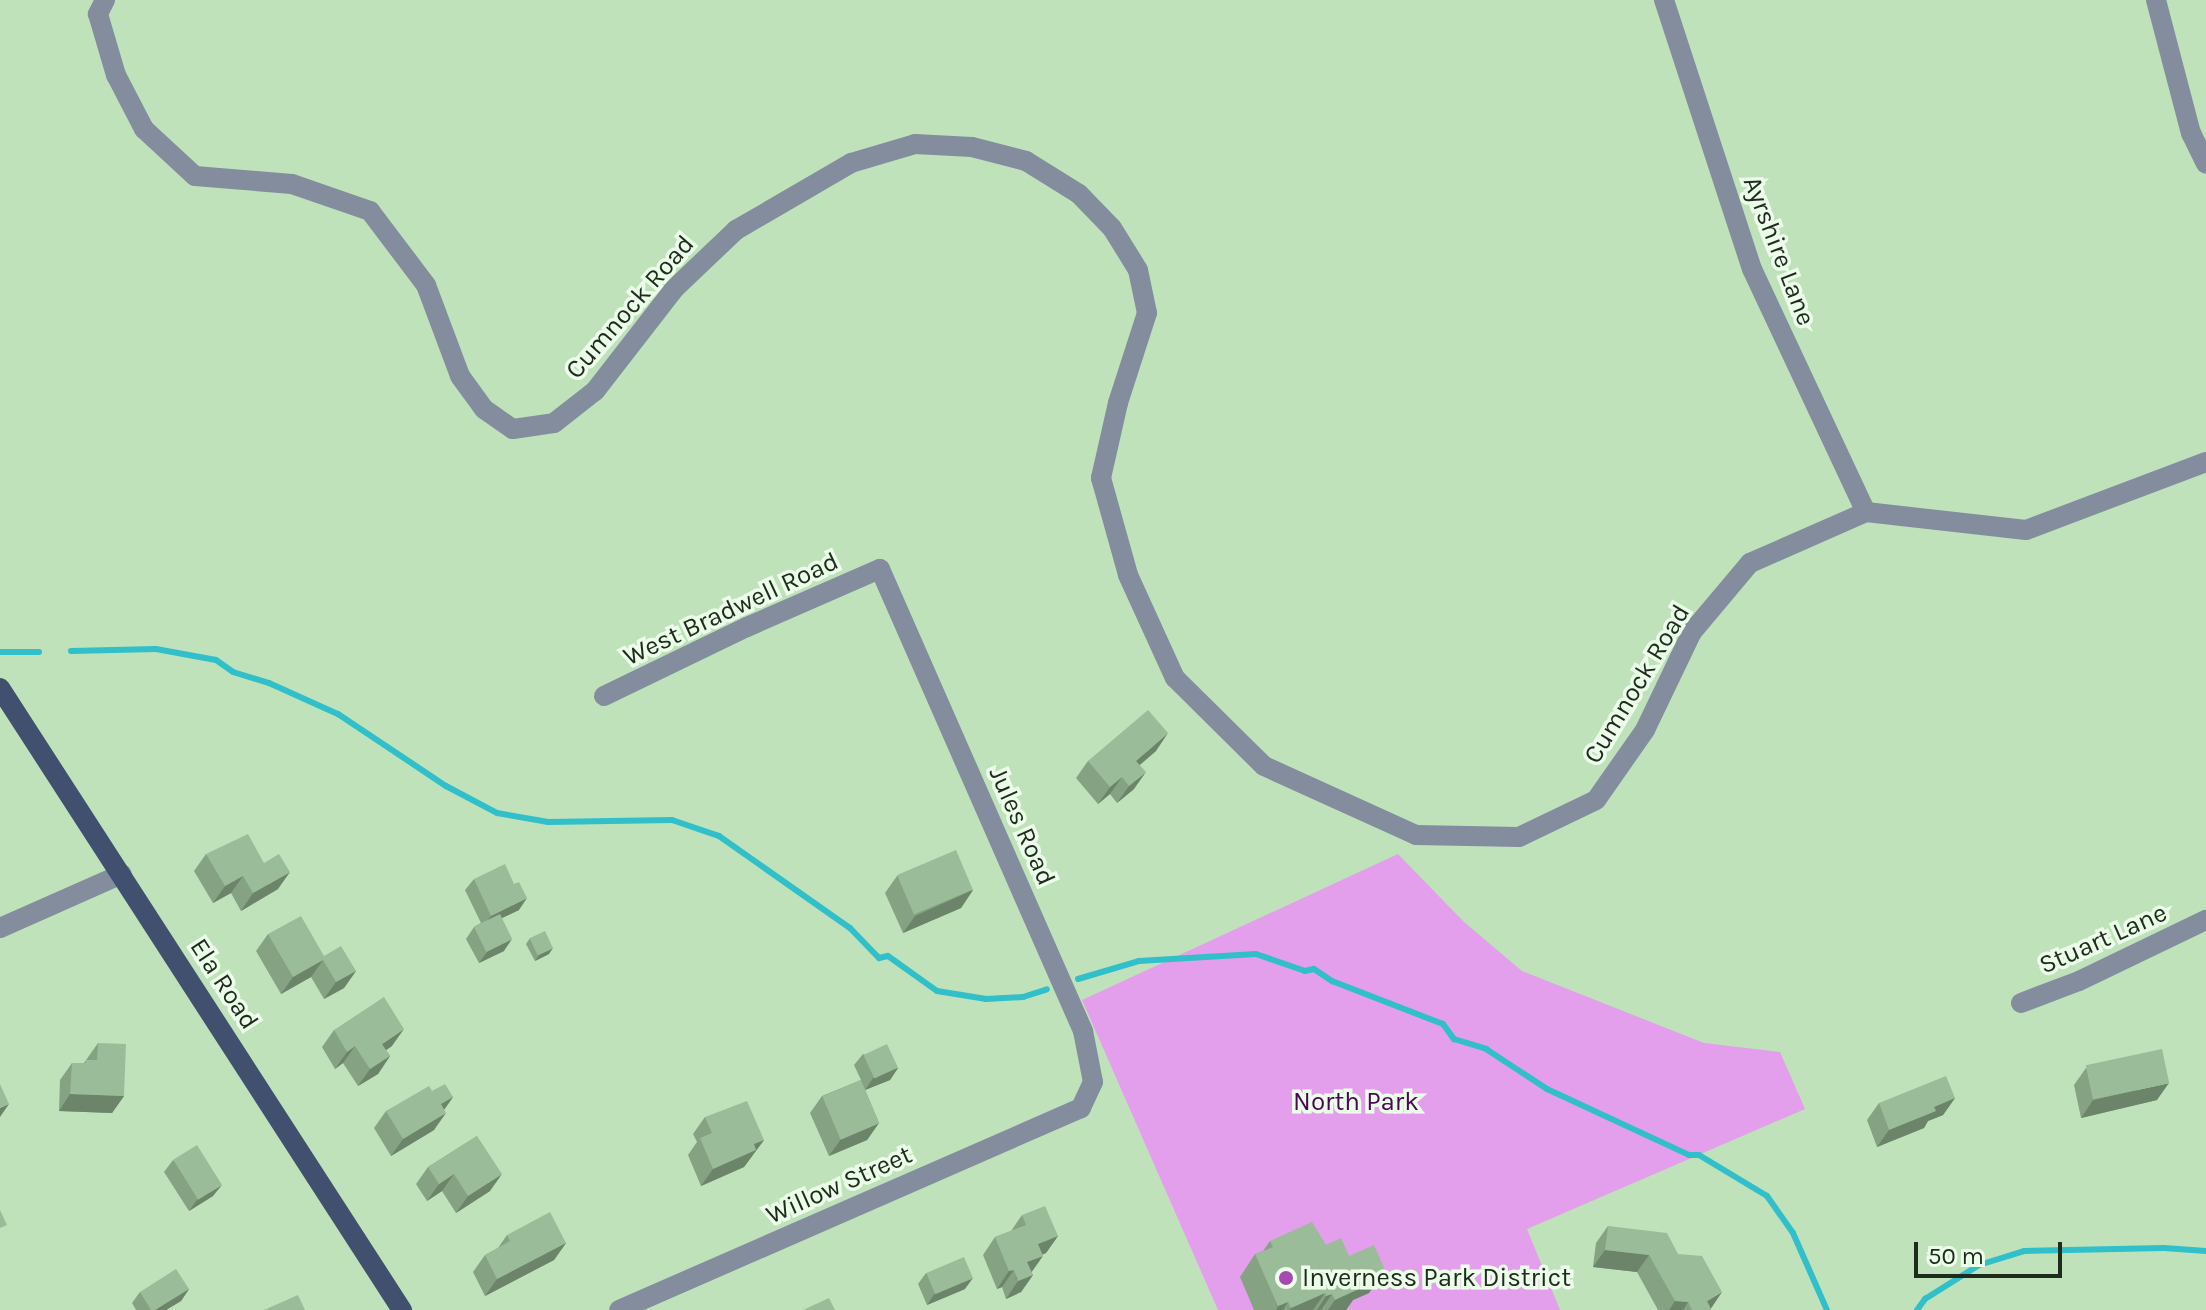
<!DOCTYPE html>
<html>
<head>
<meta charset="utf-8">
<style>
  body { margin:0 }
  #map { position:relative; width:2206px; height:1310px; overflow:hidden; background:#bfe2bb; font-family:Karla,sans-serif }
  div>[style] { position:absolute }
  .green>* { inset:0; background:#e39fec }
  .stream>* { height:6px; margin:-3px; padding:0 3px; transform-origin:3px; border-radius:3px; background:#31bfca }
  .minor>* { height:20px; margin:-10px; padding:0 10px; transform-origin:10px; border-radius:10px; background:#838d9e }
  .major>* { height:20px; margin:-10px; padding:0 10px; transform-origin:10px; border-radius:10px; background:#40506e }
  .wall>* { inset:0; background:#85a283 }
  .shaded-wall>* { inset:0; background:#6c846a }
  .building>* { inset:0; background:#9bbc98; transform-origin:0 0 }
  .dots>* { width:22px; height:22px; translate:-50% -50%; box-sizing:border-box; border:4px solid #ecfdea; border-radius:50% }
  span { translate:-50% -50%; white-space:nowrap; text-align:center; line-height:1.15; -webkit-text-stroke:7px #ecfdea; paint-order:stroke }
  .street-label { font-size:26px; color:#1e2b1d }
  .park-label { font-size:26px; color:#4e0457 }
  .poi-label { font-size:26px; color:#1e2b1d }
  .left { translate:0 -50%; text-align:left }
  .scale { position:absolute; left:1914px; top:1242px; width:148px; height:36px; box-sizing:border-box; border:4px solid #1e2b1d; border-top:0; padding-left:10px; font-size:24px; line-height:28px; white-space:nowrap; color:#1e2b1d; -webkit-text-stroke:6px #ecfdea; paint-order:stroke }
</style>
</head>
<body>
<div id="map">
  <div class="green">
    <div style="clip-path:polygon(1398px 854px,1464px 922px,1522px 971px,1704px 1043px,1780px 1052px,1805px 1109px,1527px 1229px,1560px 1310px,1218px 1310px,1082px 1000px)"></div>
  </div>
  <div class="stream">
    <div style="left:71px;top:651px;width:85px;rotate:-1.3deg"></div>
    <div style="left:156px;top:649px;width:61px;rotate:10.4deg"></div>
    <div style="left:216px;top:660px;width:21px;rotate:35deg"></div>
    <div style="left:233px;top:672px;width:38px;rotate:17deg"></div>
    <div style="left:269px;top:683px;width:76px;rotate:24.2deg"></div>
    <div style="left:338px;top:714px;width:130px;rotate:33.7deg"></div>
    <div style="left:446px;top:786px;width:58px;rotate:27.9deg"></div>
    <div style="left:497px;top:813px;width:52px;rotate:10deg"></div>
    <div style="left:548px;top:822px;width:124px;rotate:-0.9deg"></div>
    <div style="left:672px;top:820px;width:50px;rotate:18.8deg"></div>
    <div style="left:719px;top:836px;width:160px;rotate:35.1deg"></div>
    <div style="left:850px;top:928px;width:42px;rotate:46deg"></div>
    <div style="left:879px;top:958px;width:9px;rotate:-13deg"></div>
    <div style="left:888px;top:956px;width:60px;rotate:35.5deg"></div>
    <div style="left:937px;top:991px;width:50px;rotate:9.3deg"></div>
    <div style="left:986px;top:999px;width:37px;rotate:-3deg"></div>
    <div style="left:1023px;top:997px;width:25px;rotate:-18deg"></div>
    <div style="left:0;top:652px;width:39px"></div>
    <div style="left:1078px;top:979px;width:64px;rotate:-16.4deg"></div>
    <div style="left:1139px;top:961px;width:117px;rotate:-3.4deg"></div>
    <div style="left:1256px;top:954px;width:52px;rotate:19.1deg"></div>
    <div style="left:1305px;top:971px;width:9px;rotate:-13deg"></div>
    <div style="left:1314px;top:969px;width:22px;rotate:34deg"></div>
    <div style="left:1332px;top:981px;width:119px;rotate:21.2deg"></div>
    <div style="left:1443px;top:1024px;width:19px;rotate:54deg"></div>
    <div style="left:1454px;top:1039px;width:34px;rotate:17deg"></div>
    <div style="left:1486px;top:1049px;width:73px;rotate:33.3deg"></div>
    <div style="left:1547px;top:1089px;width:157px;rotate:24.9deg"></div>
    <div style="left:1689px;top:1155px;width:10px"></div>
    <div style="left:1699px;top:1155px;width:79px;rotate:31.1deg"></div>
    <div style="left:1767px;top:1196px;width:45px;rotate:54.9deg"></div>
    <div style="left:1793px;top:1233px;width:84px;rotate:66.2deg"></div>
    <div style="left:1917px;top:1310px;width:14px;rotate:-54deg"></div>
    <div style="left:1925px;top:1299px;width:64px;rotate:-32.2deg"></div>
    <div style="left:1979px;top:1265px;width:47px;rotate:-17.3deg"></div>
    <div style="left:2024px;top:1251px;width:140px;rotate:-1.2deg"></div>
    <div style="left:2164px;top:1248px;width:42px;rotate:4.1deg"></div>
  </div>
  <div class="minor">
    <div style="left:105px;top:0;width:16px;rotate:117deg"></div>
    <div style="left:98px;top:14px;width:64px;rotate:73.6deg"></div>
    <div style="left:116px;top:75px;width:61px;rotate:62.6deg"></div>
    <div style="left:144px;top:129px;width:69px;rotate:42.7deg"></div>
    <div style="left:195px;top:176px;width:97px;rotate:4.7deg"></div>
    <div style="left:292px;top:184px;width:83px;rotate:19.1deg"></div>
    <div style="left:370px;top:211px;width:93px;rotate:52.9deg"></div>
    <div style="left:426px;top:285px;width:97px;rotate:69.5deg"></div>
    <div style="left:460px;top:376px;width:41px;rotate:54deg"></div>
    <div style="left:484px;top:409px;width:35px;rotate:35deg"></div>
    <div style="left:513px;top:429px;width:41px;rotate:-8.3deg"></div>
    <div style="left:554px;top:423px;width:52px;rotate:-38deg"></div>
    <div style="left:595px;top:391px;width:129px;rotate:-52.2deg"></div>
    <div style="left:674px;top:289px;width:86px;rotate:-43.6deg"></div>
    <div style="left:736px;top:230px;width:133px;rotate:-30.2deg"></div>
    <div style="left:851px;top:163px;width:67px;rotate:-16.5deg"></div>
    <div style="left:915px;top:144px;width:57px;rotate:3deg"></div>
    <div style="left:972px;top:147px;width:56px;rotate:14.5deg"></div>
    <div style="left:1026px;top:161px;width:62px;rotate:31.9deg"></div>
    <div style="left:1079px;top:194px;width:47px;rotate:45.9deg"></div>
    <div style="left:1112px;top:228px;width:49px;rotate:58.2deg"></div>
    <div style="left:1138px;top:270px;width:44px;rotate:78.2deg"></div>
    <div style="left:1147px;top:313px;width:95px;rotate:107.9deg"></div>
    <div style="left:1118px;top:403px;width:77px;rotate:102.8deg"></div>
    <div style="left:1101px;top:478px;width:101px;rotate:74.4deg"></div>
    <div style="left:1128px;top:575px;width:113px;rotate:65.5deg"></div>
    <div style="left:1175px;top:678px;width:125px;rotate:44.7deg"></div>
    <div style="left:1264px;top:766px;width:167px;rotate:24.4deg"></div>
    <div style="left:1416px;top:835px;width:103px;rotate:1.1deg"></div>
    <div style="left:1519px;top:837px;width:85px;rotate:-25.7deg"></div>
    <div style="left:1596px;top:800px;width:85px;rotate:-55deg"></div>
    <div style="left:1645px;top:730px;width:109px;rotate:-64.4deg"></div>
    <div style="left:1692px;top:632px;width:90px;rotate:-50deg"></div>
    <div style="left:1750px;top:563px;width:127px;rotate:-23.7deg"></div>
    <div style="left:1866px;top:512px;width:161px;rotate:6.4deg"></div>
    <div style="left:2026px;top:530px;width:192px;rotate:-20.7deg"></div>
    <div style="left:1664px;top:0;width:283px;rotate:71.9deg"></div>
    <div style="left:1752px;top:269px;width:268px;rotate:64.9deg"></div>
    <div style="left:2156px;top:0;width:138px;rotate:75.3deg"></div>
    <div style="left:2191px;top:133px;width:34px;rotate:64deg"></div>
    <div style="left:604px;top:696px;width:159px;rotate:-25.8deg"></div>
    <div style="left:747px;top:627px;width:145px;rotate:-23.6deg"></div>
    <div style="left:880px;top:569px;width:505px;rotate:66.28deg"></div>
    <div style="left:1083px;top:1031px;width:52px;rotate:78.9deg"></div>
    <div style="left:1093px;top:1082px;width:29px;rotate:115deg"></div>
    <div style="left:1081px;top:1108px;width:504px;rotate:156.38deg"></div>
    <div style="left:0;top:928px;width:133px;rotate:-23.9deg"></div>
    <div style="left:2021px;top:1003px;width:62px;rotate:-20.8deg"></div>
    <div style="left:2079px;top:981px;width:141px;rotate:-25.7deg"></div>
  </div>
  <div class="major">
    <div style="left:0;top:688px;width:741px;rotate:57.13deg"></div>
  </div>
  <div class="wall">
    <div style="clip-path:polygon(1156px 751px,1140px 765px,1134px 789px,1117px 803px,1110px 794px,1098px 804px,1076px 778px,1088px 761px)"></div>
    <div style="clip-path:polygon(206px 854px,278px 889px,241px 911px,231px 893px,213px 903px,194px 871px)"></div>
    <div style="clip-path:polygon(897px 876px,973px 890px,961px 908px,903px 933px,885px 893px)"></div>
    <div style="clip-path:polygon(474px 879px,519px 910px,502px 918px,504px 951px,479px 963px,466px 939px,474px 927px,481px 923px,465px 890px)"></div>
    <div style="clip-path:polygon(268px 934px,324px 956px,356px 971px,344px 988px,324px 999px,311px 977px,281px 994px,256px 951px)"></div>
    <div style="clip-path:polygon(530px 938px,549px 954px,535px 961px,526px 944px)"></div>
    <div style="clip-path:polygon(334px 1030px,392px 1046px,386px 1050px,390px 1056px,378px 1074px,358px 1086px,343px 1063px,335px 1069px,322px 1047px)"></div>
    <div style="clip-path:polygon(98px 1043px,124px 1096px,112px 1113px,59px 1111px,60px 1080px,72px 1063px,84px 1063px)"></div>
    <div style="clip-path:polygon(863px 1054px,898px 1068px,890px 1080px,865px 1090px,879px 1123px,867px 1140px,829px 1156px,810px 1113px,822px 1096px,861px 1080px,854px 1065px)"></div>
    <div style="clip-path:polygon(2086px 1068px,2157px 1100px,2081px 1118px,2074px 1085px)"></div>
    <div style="clip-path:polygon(432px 1091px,453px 1097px,444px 1110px,434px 1130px,391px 1156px,374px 1128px,386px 1111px)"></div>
    <div style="clip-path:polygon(1955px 1098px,1943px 1115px,1928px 1121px,1924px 1128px,1877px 1147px,1867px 1120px,1879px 1103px)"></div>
    <div style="clip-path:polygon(705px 1117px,764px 1140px,744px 1167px,701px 1186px,688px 1155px,697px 1142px,693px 1134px)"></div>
    <div style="clip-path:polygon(477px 1136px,490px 1191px,456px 1213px,442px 1191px,427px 1201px,416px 1184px,428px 1167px)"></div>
    <div style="clip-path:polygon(173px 1160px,213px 1196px,189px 1211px,164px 1172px)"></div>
    <div style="clip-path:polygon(1022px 1215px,1058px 1236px,1046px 1253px,1042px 1255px,1031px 1272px,1033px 1275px,1021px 1292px,1006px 1299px,1002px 1287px,997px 1289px,983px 1255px,995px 1237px,1011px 1231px)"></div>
    <div style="clip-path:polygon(1608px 1226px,1678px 1254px,1711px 1309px,1710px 1310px,1658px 1310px,1637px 1272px,1593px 1267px,1596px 1243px)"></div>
    <div style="clip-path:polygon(507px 1235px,566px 1243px,554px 1260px,485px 1296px,473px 1272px,485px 1255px,498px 1248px)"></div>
    <div style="clip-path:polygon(1270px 1241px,1326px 1245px,1349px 1256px,1385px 1270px,1369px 1293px,1353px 1300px,1346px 1310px,1254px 1310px,1240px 1277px,1255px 1254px,1263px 1251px)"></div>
    <div style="clip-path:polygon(926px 1273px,965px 1289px,927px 1305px,918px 1284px)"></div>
    <div style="clip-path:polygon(189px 1289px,181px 1301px,166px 1310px,136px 1310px,132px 1303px,140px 1292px)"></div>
  </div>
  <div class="shaded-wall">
    <div style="clip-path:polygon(1168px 733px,1156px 751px,1124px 778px,1136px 761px)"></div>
    <div style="clip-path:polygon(1146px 772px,1134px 789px,1117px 803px,1129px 786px)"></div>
    <div style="clip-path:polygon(1122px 777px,1110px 794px,1098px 804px,1110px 787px)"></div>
    <div style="clip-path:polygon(290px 872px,278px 889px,241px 911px,253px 893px)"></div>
    <div style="clip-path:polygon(243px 876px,231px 893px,213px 903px,225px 886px)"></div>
    <div style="clip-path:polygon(973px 890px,961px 908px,903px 933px,915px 916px)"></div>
    <div style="clip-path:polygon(527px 898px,519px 910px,483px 927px,491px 916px)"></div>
    <div style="clip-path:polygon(512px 939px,504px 951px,479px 963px,487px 952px)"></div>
    <div style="clip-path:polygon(553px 948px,549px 954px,535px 961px,539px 955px)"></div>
    <div style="clip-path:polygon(323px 960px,311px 977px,281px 994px,293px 977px)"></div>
    <div style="clip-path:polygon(356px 971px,344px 988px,324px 999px,336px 982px)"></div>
    <div style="clip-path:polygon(404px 1029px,392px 1046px,370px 1061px,382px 1044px)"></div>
    <div style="clip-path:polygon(355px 1046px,343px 1063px,335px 1069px,347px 1052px)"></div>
    <div style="clip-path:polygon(390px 1056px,378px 1074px,358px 1086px,370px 1069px)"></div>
    <div style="clip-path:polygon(898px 1068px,890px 1080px,865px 1090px,873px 1078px)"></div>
    <div style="clip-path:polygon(2169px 1083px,2157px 1100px,2081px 1118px,2093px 1100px)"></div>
    <div style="clip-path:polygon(70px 1094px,124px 1096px,112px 1113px,59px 1111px)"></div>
    <div style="clip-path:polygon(453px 1097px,441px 1114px,441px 1104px)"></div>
    <div style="clip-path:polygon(1955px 1098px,1943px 1115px,1928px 1121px,1924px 1128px,1877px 1147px,1889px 1130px,1934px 1107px)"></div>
    <div style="clip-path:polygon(9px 1104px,0 1117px,0 1108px)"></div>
    <div style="clip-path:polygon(446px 1113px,434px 1130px,391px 1156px,403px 1139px)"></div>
    <div style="clip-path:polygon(879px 1123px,867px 1140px,829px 1156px,841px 1139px)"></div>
    <div style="clip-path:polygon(764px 1140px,744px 1167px,701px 1186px,713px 1169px,754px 1144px)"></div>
    <div style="clip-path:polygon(454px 1174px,442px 1191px,427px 1201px,439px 1184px)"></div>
    <div style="clip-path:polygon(502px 1174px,490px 1191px,456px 1213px,468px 1196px)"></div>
    <div style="clip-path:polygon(222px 1185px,213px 1196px,189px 1211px,197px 1200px)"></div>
    <div style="clip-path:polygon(1058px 1236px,1046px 1253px,1026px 1261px,1038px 1244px)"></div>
    <div style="clip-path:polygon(566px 1243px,554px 1260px,485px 1296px,497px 1279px)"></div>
    <div style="clip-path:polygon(1605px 1250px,1649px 1255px,1637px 1272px,1593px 1267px)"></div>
    <div style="clip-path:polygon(1043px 1256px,1031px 1273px,1015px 1279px,1027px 1262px)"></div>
    <div style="clip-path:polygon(1014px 1270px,1002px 1287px,997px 1289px,1009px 1271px)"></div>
    <div style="clip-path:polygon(1385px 1270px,1369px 1293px,1353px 1300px,1346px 1310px,1328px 1310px,1335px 1300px,1358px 1282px)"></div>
    <div style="clip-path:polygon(1033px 1275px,1021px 1292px,1006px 1299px,1018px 1281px)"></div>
    <div style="clip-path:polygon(973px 1278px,965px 1289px,927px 1305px,935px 1293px)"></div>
    <div style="clip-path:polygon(189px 1289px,181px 1301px,166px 1310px,155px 1310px)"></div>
    <div style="clip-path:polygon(1722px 1292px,1710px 1310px,1700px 1310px,1707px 1301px)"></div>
    <div style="clip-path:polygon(1325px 1293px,1313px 1310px,1290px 1310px,1291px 1308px)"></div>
    <div style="clip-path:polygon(1332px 1294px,1321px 1310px,1317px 1310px,1326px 1296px)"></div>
    <div style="clip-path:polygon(1675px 1301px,1688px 1302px,1683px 1310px,1669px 1310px)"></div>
    <div style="clip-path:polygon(1288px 1302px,1283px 1310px,1276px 1310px,1278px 1306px)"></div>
  </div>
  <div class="building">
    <div style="clip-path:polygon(1148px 710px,1168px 733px,1136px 761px,1146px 772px,1129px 786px,1122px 777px,1110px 787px,1088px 761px)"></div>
    <div style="clip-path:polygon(248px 834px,264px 863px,279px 854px,290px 872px,253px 893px,243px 876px,225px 886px,206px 854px)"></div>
    <div style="left:956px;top:850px;width:43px;height:64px;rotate:67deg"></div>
    <div style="clip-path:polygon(505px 864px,514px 884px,519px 882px,527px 898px,491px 916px,474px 879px)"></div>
    <div style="left:500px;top:914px;width:28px;height:29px;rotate:64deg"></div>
    <div style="clip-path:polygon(301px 916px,324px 956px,341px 946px,356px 971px,336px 982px,323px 960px,293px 977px,268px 934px)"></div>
    <div style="left:545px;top:931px;width:19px;height:17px;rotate:65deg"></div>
    <div style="clip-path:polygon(384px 997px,404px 1029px,382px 1044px,390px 1056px,370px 1069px,355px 1046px,347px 1052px,334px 1030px)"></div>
    <div style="clip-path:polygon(98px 1043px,126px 1044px,124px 1096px,70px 1094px,72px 1063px,86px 1063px,86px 1060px,97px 1060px)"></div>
    <div style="left:887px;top:1044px;width:26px;height:26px;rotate:65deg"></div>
    <div style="left:2162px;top:1049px;width:35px;height:78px;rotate:78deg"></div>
    <div style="clip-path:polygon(1946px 1076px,1955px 1098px,1934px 1107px,1936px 1111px,1889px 1130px,1879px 1103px)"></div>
    <div style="left:861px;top:1080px;width:47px;height:42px;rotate:67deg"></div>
    <div style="clip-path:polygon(0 1084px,9px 1104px,0 1108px)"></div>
    <div style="clip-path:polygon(445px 1084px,453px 1097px,441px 1104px,446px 1113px,403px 1139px,386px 1111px,429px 1086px,432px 1091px)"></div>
    <div style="clip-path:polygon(747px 1101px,764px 1140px,754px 1144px,756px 1150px,713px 1169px,700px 1138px,712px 1133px,705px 1117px)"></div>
    <div style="clip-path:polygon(477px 1136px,502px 1174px,468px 1196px,454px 1174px,439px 1184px,428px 1167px)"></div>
    <div style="left:197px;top:1145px;width:47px;height:28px;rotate:58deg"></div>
    <div style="clip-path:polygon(1045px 1206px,1058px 1236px,1038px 1244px,1043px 1256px,1027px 1262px,1033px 1275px,1018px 1281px,1014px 1270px,1009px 1271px,995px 1237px,1026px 1225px,1022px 1215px)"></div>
    <div style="clip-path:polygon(0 1210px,7px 1225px,0 1228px)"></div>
    <div style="clip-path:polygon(550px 1212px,566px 1243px,497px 1279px,485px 1255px,510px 1241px,507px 1235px)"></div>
    <div style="clip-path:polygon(1312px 1222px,1326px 1245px,1341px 1238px,1349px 1256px,1374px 1245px,1385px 1270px,1358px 1282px,1361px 1288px,1335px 1300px,1332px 1294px,1326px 1296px,1325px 1293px,1291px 1308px,1288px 1302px,1278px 1306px,1255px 1254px,1273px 1247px,1270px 1241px)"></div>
    <div style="clip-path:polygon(1608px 1226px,1667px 1233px,1678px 1254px,1702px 1256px,1722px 1292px,1707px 1301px,1711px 1309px,1709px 1310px,1692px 1310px,1688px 1302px,1675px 1301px,1649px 1255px,1605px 1250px)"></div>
    <div style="left:964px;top:1257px;width:23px;height:41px;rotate:67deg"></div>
    <div style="clip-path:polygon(176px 1269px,189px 1289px,155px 1310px,151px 1310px,140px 1292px)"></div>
    <div style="clip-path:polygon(298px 1295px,305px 1310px,264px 1310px)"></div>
    <div style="clip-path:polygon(829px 1298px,835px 1310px,803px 1310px)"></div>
  </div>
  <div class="dots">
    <div style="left:1286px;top:1278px;background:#a649b3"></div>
  </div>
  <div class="street-label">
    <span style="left:1779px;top:251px;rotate:69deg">Ayrshire Lane</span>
    <span style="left:630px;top:307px;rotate:-49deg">Cumnock Road</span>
    <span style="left:731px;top:609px;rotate:-25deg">West Bradwell Road</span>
    <span style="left:1637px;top:684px;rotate:-59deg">Cumnock Road</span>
    <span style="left:1022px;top:826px;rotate:66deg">Jules Road</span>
    <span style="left:2103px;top:939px;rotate:-24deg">Stuart Lane</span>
    <span style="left:224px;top:984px;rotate:57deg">Ela Road</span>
    <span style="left:839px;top:1185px;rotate:-24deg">Willow Street</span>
  </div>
  <div class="park-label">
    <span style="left:1356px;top:1102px">North Park</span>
  </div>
  <div class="poi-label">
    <span class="left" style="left:1302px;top:1278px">Inverness Park District</span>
  </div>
  <div class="scale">50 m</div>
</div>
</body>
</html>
